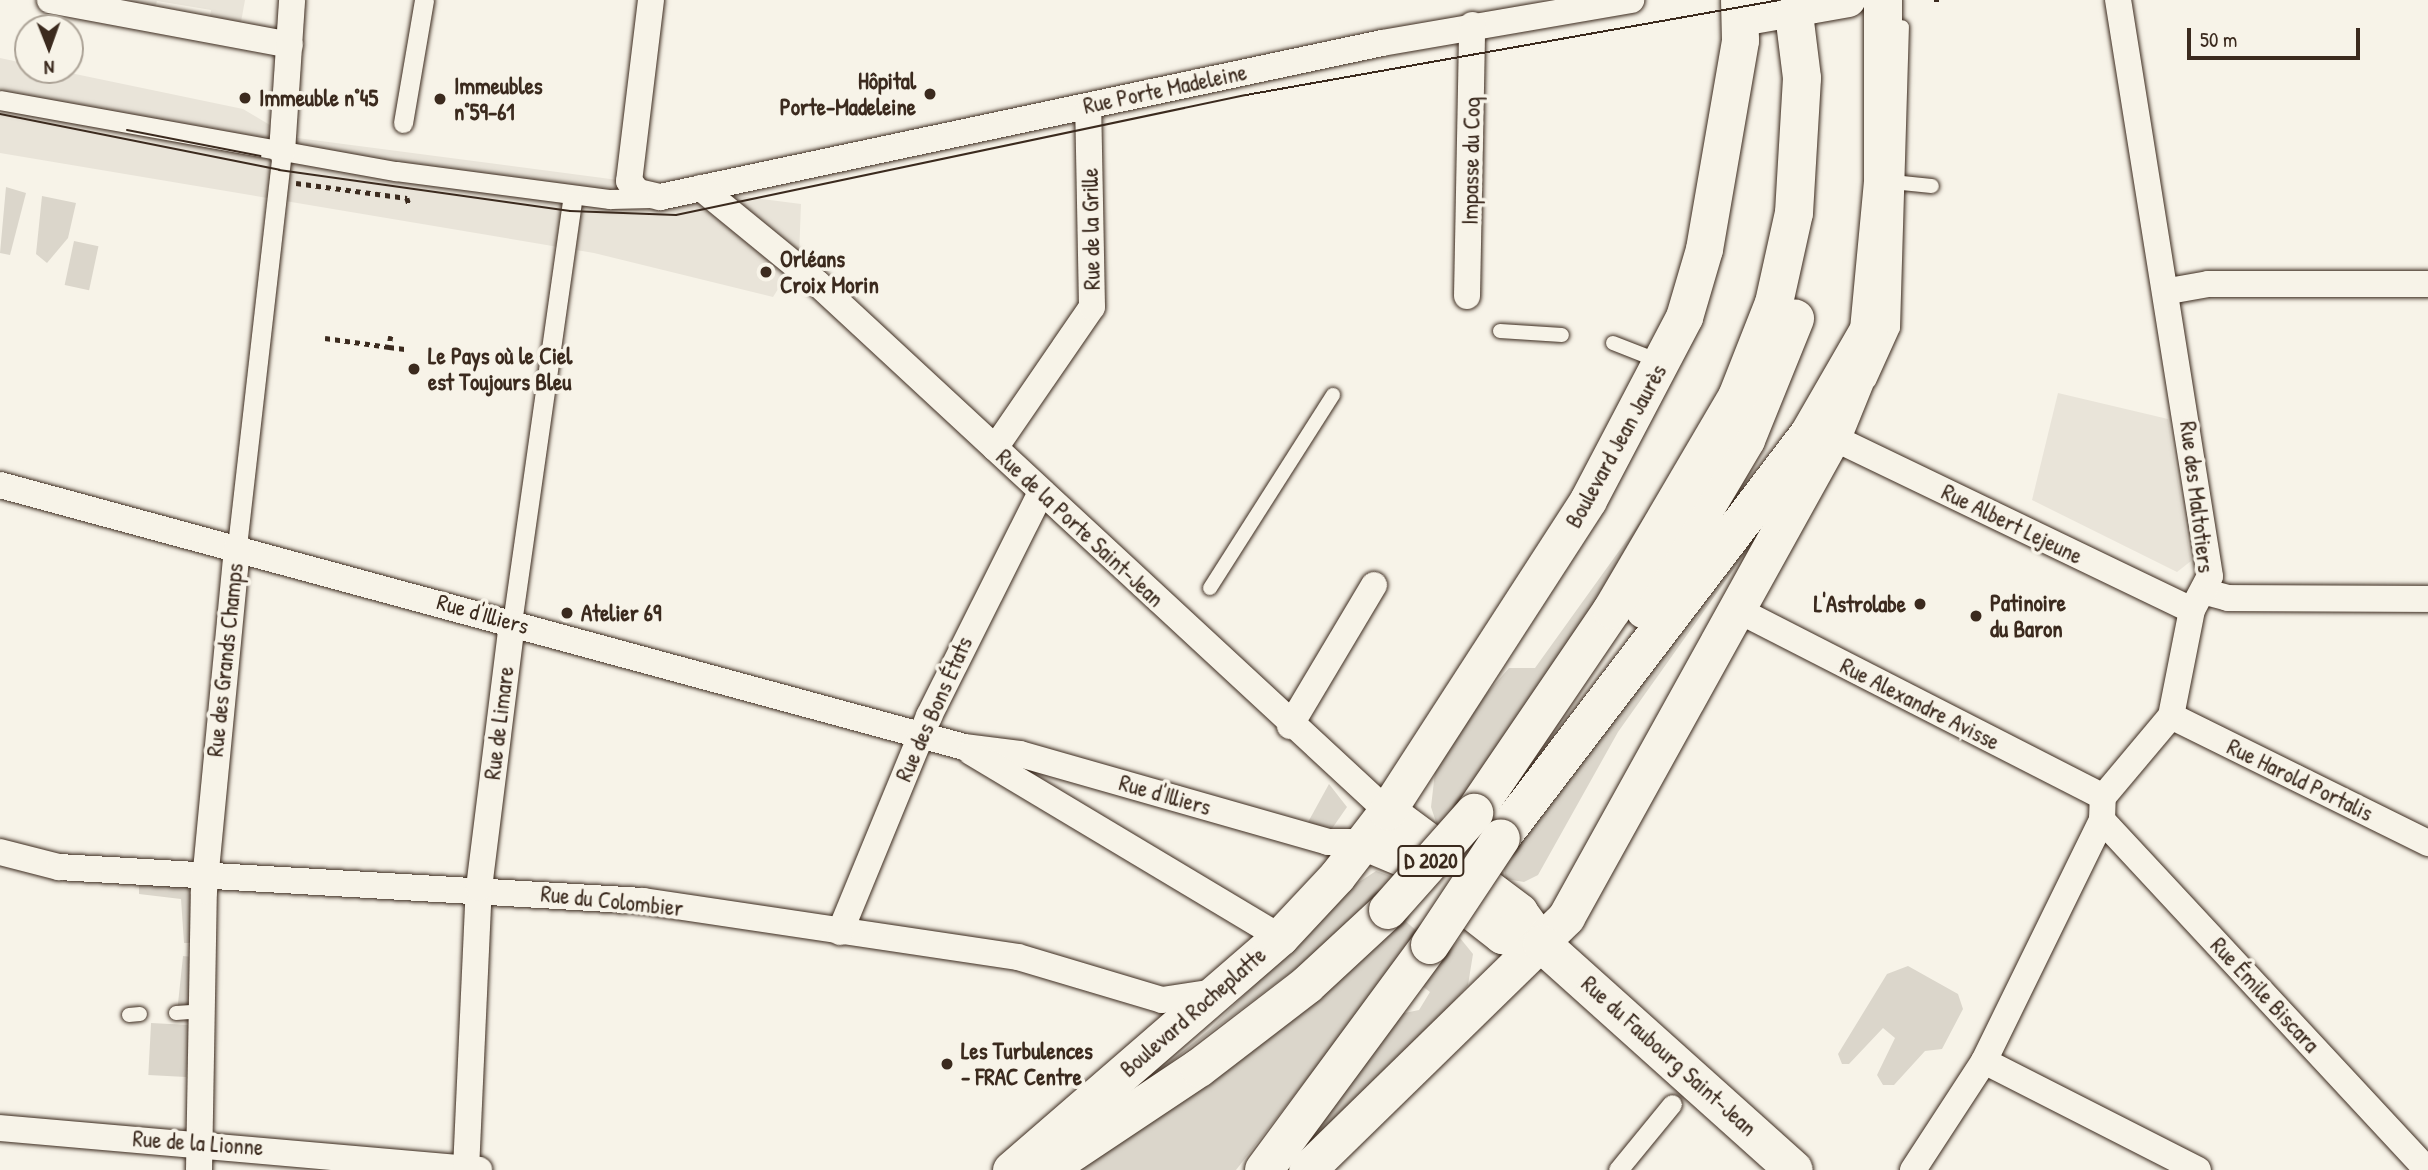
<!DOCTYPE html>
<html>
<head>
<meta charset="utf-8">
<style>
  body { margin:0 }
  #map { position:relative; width:2428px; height:1170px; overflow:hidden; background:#f7f3e8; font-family:"Patrick Hand",sans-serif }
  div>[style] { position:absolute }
  .built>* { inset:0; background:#e9e4d9 }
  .green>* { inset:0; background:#dbd6cb; transform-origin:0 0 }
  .path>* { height:4.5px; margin-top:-2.25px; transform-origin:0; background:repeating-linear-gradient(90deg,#3b2a1e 0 5px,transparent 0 10px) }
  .roads { filter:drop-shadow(0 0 2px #3b2a1e) drop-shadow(0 0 2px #3b2a1e) }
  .service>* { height:14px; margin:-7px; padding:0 7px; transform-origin:7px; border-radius:7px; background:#f7f3e8 }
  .pedestrian>* { height:19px; margin:-9.5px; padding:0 9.5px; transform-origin:9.5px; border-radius:9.5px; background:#f7f3e8 }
  .minor>* { height:26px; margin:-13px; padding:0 13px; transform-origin:13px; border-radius:13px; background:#f7f3e8 }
  .tertiary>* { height:33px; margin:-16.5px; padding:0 16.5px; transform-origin:16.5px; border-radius:16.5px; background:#f7f3e8 }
  .secondary>* { height:37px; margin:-18.5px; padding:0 18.5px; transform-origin:18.5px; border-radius:18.5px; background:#f7f3e8 }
  .primary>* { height:38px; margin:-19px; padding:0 19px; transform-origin:19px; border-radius:19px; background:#f7f3e8 }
  .tram>* { height:2px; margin:-1px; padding:0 1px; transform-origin:1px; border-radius:1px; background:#3b2a1e }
  .bridges { filter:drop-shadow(0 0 2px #3b2a1e) drop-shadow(0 0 2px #3b2a1e) }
  .primary-bridge>* { height:38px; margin:-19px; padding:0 19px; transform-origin:19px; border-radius:19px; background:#f7f3e8 }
  .dots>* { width:19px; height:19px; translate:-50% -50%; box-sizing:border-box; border:4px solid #f7f3e8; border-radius:50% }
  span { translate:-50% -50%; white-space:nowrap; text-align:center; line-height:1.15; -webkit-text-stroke:7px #f7f3e8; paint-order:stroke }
  .shield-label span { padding:2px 5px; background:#f7f3e8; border:2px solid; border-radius:5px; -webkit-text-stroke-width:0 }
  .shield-label { font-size:21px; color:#3b2a1e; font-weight:700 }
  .poi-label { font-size:23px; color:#3b2a1e; font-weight:700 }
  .right { translate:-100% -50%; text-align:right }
  .left { translate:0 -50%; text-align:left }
  .street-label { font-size:23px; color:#3b2a1e }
  .north { position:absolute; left:14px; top:14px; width:70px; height:70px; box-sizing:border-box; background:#f7f3e8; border:2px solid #aca397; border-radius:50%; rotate:179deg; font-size:19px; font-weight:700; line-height:28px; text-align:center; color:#3b2a1e }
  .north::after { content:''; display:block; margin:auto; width:24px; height:32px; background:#3b2a1e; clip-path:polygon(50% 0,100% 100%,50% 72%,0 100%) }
  .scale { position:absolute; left:2187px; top:28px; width:173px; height:32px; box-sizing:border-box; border:4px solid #3b2a1e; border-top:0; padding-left:9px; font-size:21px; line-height:24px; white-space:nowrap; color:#3b2a1e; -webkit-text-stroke:5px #f7f3e8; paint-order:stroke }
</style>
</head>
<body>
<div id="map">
  <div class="built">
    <div style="clip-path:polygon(126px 0,245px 0,241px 22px,210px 16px,211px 10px,157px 1px,155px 8px)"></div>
    <div style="clip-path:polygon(0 58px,28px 64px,28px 70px,56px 70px,243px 109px,290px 137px,801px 204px,799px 256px,773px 297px,594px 253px,0 153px)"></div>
    <div style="clip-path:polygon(2058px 393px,2168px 419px,2191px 561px,2177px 572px,2032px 500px)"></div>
  </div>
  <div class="green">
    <div style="clip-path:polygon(6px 187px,26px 193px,10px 255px,0 253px)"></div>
    <div style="clip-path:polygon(42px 196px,76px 203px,68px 238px,47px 263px,36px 254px)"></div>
    <div style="left:74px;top:241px;width:25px;height:45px;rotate:12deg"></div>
    <div style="clip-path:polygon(1670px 480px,1626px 557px,1443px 825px,1437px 825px,1431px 807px,1435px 772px,1483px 698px,1509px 668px,1535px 668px)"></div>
    <div style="clip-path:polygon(1785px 497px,1618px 732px,1538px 875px,1524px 882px,1506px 879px,1503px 864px)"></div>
    <div style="clip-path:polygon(1329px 784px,1347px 807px,1331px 830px,1307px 824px)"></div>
    <div style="clip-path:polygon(1376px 871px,1393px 877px,1318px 952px,1156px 1073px,1210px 1029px,1353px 886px)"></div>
    <div style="clip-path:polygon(139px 880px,183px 882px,194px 897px,193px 943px,184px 943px,181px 899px,139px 894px)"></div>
    <div style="clip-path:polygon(1402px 918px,1420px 934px,1236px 1170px,1064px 1170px)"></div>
    <div style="clip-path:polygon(1460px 938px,1473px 954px,1468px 985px,1369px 1097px,1289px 1170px,1276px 1170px,1400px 1014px,1419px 1010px,1430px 992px,1421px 985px)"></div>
    <div style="left:183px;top:956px;width:10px;height:62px;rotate:6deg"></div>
    <div style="clip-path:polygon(1908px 966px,1958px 994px,1963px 1009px,1942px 1049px,1925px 1051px,1894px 1085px,1883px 1085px,1877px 1075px,1895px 1038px,1883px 1028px,1849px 1064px,1842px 1064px,1838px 1054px,1887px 974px)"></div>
    <div style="left:189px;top:1025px;width:52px;height:38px;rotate:93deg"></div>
  </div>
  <div class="path">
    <div style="left:1934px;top:0;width:6px"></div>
    <div style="left:296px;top:183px;width:112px;rotate:7.7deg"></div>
    <div style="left:407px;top:198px;width:6px;rotate:72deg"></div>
    <div style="left:391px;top:336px;width:11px;rotate:100deg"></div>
    <div style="left:389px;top:347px;width:16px;rotate:7deg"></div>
    <div style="left:325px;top:338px;width:65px;rotate:8deg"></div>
  </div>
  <div class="roads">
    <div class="service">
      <div style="left:1892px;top:182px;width:40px;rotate:5.7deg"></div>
      <div style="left:1500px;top:331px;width:62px;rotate:3.7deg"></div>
      <div style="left:1613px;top:343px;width:49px;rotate:21.4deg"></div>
      <div style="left:1869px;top:381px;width:58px;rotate:-65.6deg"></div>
      <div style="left:1893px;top:328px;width:301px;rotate:-88.3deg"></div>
      <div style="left:1210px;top:588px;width:229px;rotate:-57.5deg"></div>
      <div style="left:176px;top:1013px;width:27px;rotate:-4deg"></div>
      <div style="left:129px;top:1015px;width:11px;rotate:-5deg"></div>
    </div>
    <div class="pedestrian">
      <div style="left:0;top:100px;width:402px;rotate:10.2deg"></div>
      <div style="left:396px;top:171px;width:216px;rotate:7.5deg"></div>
      <div style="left:610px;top:199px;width:42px;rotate:-1.4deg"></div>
      <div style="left:403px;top:123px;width:125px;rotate:-80.3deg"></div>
      <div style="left:237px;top:546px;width:397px;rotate:-83.5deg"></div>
      <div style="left:512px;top:623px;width:432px;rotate:-81.9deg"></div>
      <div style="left:1618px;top:1170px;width:85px;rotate:-50.7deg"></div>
    </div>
    <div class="minor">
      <div style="left:50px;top:0;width:244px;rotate:10.6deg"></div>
      <div style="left:651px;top:0;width:182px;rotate:96.9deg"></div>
      <div style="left:629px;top:181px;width:14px;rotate:51deg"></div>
      <div style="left:638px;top:192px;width:23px;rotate:13deg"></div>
      <div style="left:660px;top:197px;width:738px;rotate:-12.04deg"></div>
      <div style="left:1382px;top:43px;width:253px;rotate:-9.8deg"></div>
      <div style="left:282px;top:152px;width:152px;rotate:-86.2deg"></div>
      <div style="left:701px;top:188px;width:150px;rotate:39.3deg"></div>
      <div style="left:817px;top:283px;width:777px;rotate:42.81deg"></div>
      <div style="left:2169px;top:291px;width:40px;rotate:-10deg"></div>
      <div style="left:2208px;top:284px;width:220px"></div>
      <div style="left:1467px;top:296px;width:271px;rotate:-88.9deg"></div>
      <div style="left:1832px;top:437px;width:399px;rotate:25.7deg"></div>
      <div style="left:995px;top:448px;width:171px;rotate:-55.5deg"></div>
      <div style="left:1092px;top:307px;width:201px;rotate:-91.1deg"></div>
      <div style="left:0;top:485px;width:999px;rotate:15.2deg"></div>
      <div style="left:964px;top:747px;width:56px;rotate:7.1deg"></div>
      <div style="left:1020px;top:754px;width:320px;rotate:15.9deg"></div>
      <div style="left:1328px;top:842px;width:37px"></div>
      <div style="left:2206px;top:592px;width:23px;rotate:15deg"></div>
      <div style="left:2228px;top:598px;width:200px;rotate:0.3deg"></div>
      <div style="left:1738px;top:610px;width:410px;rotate:27.1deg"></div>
      <div style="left:2171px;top:716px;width:287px;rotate:26.3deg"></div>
      <div style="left:1290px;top:726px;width:164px;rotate:-59.2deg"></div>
      <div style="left:971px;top:752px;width:360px;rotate:30.9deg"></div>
      <div style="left:2102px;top:820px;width:478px;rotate:47.1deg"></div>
      <div style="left:0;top:852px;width:61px;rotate:14.3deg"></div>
      <div style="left:59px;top:867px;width:585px;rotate:3.33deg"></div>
      <div style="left:643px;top:901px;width:379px;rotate:8.5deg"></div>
      <div style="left:1018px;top:957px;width:150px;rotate:16.6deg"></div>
      <div style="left:1162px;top:1000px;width:53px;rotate:-8.7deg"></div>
      <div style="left:840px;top:932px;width:234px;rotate:-67.6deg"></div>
      <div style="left:929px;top:716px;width:250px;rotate:-63.4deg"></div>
      <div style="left:1984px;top:1061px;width:240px;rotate:27deg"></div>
      <div style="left:0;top:1128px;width:481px;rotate:5deg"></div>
      <div style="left:199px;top:1170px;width:279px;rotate:-89deg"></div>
      <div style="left:204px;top:891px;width:347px;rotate:-84.5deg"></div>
      <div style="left:466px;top:1170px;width:282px;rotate:-87.4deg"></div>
      <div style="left:479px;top:888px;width:267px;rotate:-82.9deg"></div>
      <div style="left:1913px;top:1170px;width:130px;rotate:-56.9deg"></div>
      <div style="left:1984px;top:1061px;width:268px;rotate:-63.9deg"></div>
      <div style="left:2102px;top:820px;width:23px;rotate:-88deg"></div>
      <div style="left:2103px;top:797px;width:106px;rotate:-50deg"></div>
      <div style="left:2171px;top:716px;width:108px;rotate:-78.8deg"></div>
      <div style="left:2192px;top:610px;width:38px;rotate:-62deg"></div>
      <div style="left:2210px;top:576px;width:583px;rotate:-99.07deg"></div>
    </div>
    <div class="tertiary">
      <div style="left:1741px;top:19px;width:109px;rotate:-10.1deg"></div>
    </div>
    <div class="secondary">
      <div style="left:1387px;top:811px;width:47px;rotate:36.4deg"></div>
      <div style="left:1365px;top:842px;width:49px;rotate:22.9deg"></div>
      <div style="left:1489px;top:889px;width:38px;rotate:37deg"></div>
      <div style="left:1519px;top:912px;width:39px;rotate:54deg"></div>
      <div style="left:1470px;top:910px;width:41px;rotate:38deg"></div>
      <div style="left:1502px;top:935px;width:41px;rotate:12.7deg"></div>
      <div style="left:1011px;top:1170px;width:356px;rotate:-40.9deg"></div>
      <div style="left:1280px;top:937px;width:83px;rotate:-46.9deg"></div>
      <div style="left:1337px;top:876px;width:82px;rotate:-52.4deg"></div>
      <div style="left:1387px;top:811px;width:370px;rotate:-57.1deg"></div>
      <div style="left:1588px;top:500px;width:207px;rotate:-62.3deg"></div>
      <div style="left:1684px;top:317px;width:71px;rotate:-73.6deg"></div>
      <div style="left:1704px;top:249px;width:212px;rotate:-80.2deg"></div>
      <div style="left:1740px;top:40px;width:40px;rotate:-91.4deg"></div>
      <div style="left:1307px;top:1170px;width:362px;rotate:-44.3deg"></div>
      <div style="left:1566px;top:917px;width:549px;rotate:-61.01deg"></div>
      <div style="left:1832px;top:437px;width:74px;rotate:-67.9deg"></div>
    </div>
    <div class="primary">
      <div style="left:1645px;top:610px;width:198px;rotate:-59.3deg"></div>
      <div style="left:1746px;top:440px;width:131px;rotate:-68deg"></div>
      <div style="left:1474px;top:813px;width:245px;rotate:-55.8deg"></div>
      <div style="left:1612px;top:610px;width:247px;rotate:-59.6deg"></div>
      <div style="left:1737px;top:397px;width:101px;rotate:-68.5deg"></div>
      <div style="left:1774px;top:303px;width:92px;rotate:-77.5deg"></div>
      <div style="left:1794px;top:213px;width:135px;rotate:-86.6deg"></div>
      <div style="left:1802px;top:78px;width:56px;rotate:-97.1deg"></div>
      <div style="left:1501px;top:838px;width:508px;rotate:-52.68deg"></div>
      <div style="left:1809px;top:434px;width:120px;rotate:-60deg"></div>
      <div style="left:1869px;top:330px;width:149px;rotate:-84.6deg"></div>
      <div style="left:1883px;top:182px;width:182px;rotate:-90deg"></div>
      <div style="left:1542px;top:944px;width:338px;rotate:41.9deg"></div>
      <div style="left:1046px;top:1170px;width:184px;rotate:-33.7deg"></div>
      <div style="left:1199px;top:1068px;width:136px;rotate:-37.5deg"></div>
      <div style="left:1307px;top:985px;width:110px;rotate:-42.8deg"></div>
      <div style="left:1264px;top:1170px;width:280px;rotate:-53.6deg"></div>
    </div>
  </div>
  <div class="tram">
    <div style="left:0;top:114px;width:285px;rotate:11.3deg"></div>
    <div style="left:279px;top:170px;width:294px;rotate:8deg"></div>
    <div style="left:570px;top:211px;width:106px;rotate:2.2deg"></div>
    <div style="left:676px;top:215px;width:582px;rotate:-11.89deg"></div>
    <div style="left:1246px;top:95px;width:542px;rotate:-10.09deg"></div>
    <div style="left:127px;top:130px;width:136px;rotate:11deg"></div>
  </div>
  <div class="bridges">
    <div class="primary-bridge">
      <div style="left:1388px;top:910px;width:130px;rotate:-48.4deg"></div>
      <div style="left:1430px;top:945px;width:128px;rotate:-56.4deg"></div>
    </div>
  </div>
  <div class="dots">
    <div style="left:930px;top:94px;background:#3b2a1e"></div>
    <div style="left:245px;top:98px;background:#3b2a1e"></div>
    <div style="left:440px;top:99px;background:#3b2a1e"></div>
    <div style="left:766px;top:272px;background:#3b2a1e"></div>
    <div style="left:414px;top:369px;background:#3b2a1e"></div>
    <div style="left:1920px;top:604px;background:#3b2a1e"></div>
    <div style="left:567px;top:613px;background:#3b2a1e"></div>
    <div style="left:1976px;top:616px;background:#3b2a1e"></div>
    <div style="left:947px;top:1064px;background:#3b2a1e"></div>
  </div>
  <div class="shield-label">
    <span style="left:1431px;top:861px">D 2020</span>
  </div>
  <div class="poi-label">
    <span class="right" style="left:916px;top:94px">Hôpital<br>Porte-Madeleine</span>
    <span class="left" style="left:454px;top:99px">Immeubles<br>n°59-61</span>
    <span class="left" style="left:259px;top:98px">Immeuble n°45</span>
    <span class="left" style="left:780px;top:272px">Orléans<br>Croix Morin</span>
    <span class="left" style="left:428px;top:369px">Le Pays où le Ciel<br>est Toujours Bleu</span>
    <span class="left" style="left:1990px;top:616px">Patinoire<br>du Baron</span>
    <span class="right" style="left:1906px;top:604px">L'Astrolabe</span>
    <span class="left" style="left:581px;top:613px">Atelier 69</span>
    <span class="left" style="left:961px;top:1064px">Les Turbulences<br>- FRAC Centre</span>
  </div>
  <div class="street-label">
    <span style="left:1165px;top:89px;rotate:-12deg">Rue Porte Madeleine</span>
    <span style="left:1471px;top:161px;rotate:-89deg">Impasse du Coq</span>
    <span style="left:1091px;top:229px;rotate:-91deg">Rue de la Grille</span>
    <span style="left:1616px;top:446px;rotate:-61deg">Boulevard Jean Jaurès</span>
    <span style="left:2197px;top:497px;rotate:83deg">Rue des Maltotiers</span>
    <span style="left:2012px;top:524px;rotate:26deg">Rue Albert Lejeune</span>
    <span style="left:1080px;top:528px;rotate:43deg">Rue de la Porte Saint-Jean</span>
    <span style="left:483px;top:614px;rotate:16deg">Rue d'Illiers</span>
    <span style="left:225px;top:660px;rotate:-84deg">Rue des Grands Champs</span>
    <span style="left:1920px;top:704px;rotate:27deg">Rue Alexandre Avisse</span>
    <span style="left:934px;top:709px;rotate:-66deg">Rue des Bons États</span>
    <span style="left:499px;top:723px;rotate:-83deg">Rue de Limare</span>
    <span style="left:2300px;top:780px;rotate:26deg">Rue Harold Portalis</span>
    <span style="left:1165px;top:795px;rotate:16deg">Rue d'Illiers</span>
    <span style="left:612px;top:901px;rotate:6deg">Rue du Colombier</span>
    <span style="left:2265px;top:995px;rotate:47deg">Rue Émile Biscara</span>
    <span style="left:1193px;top:1012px;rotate:-41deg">Boulevard Rocheplatte</span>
    <span style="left:1669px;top:1056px;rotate:42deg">Rue du Faubourg Saint-Jean</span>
    <span style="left:198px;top:1143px;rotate:4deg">Rue de la Lionne</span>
  </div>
  <div class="north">N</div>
  <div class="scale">50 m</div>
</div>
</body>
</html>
